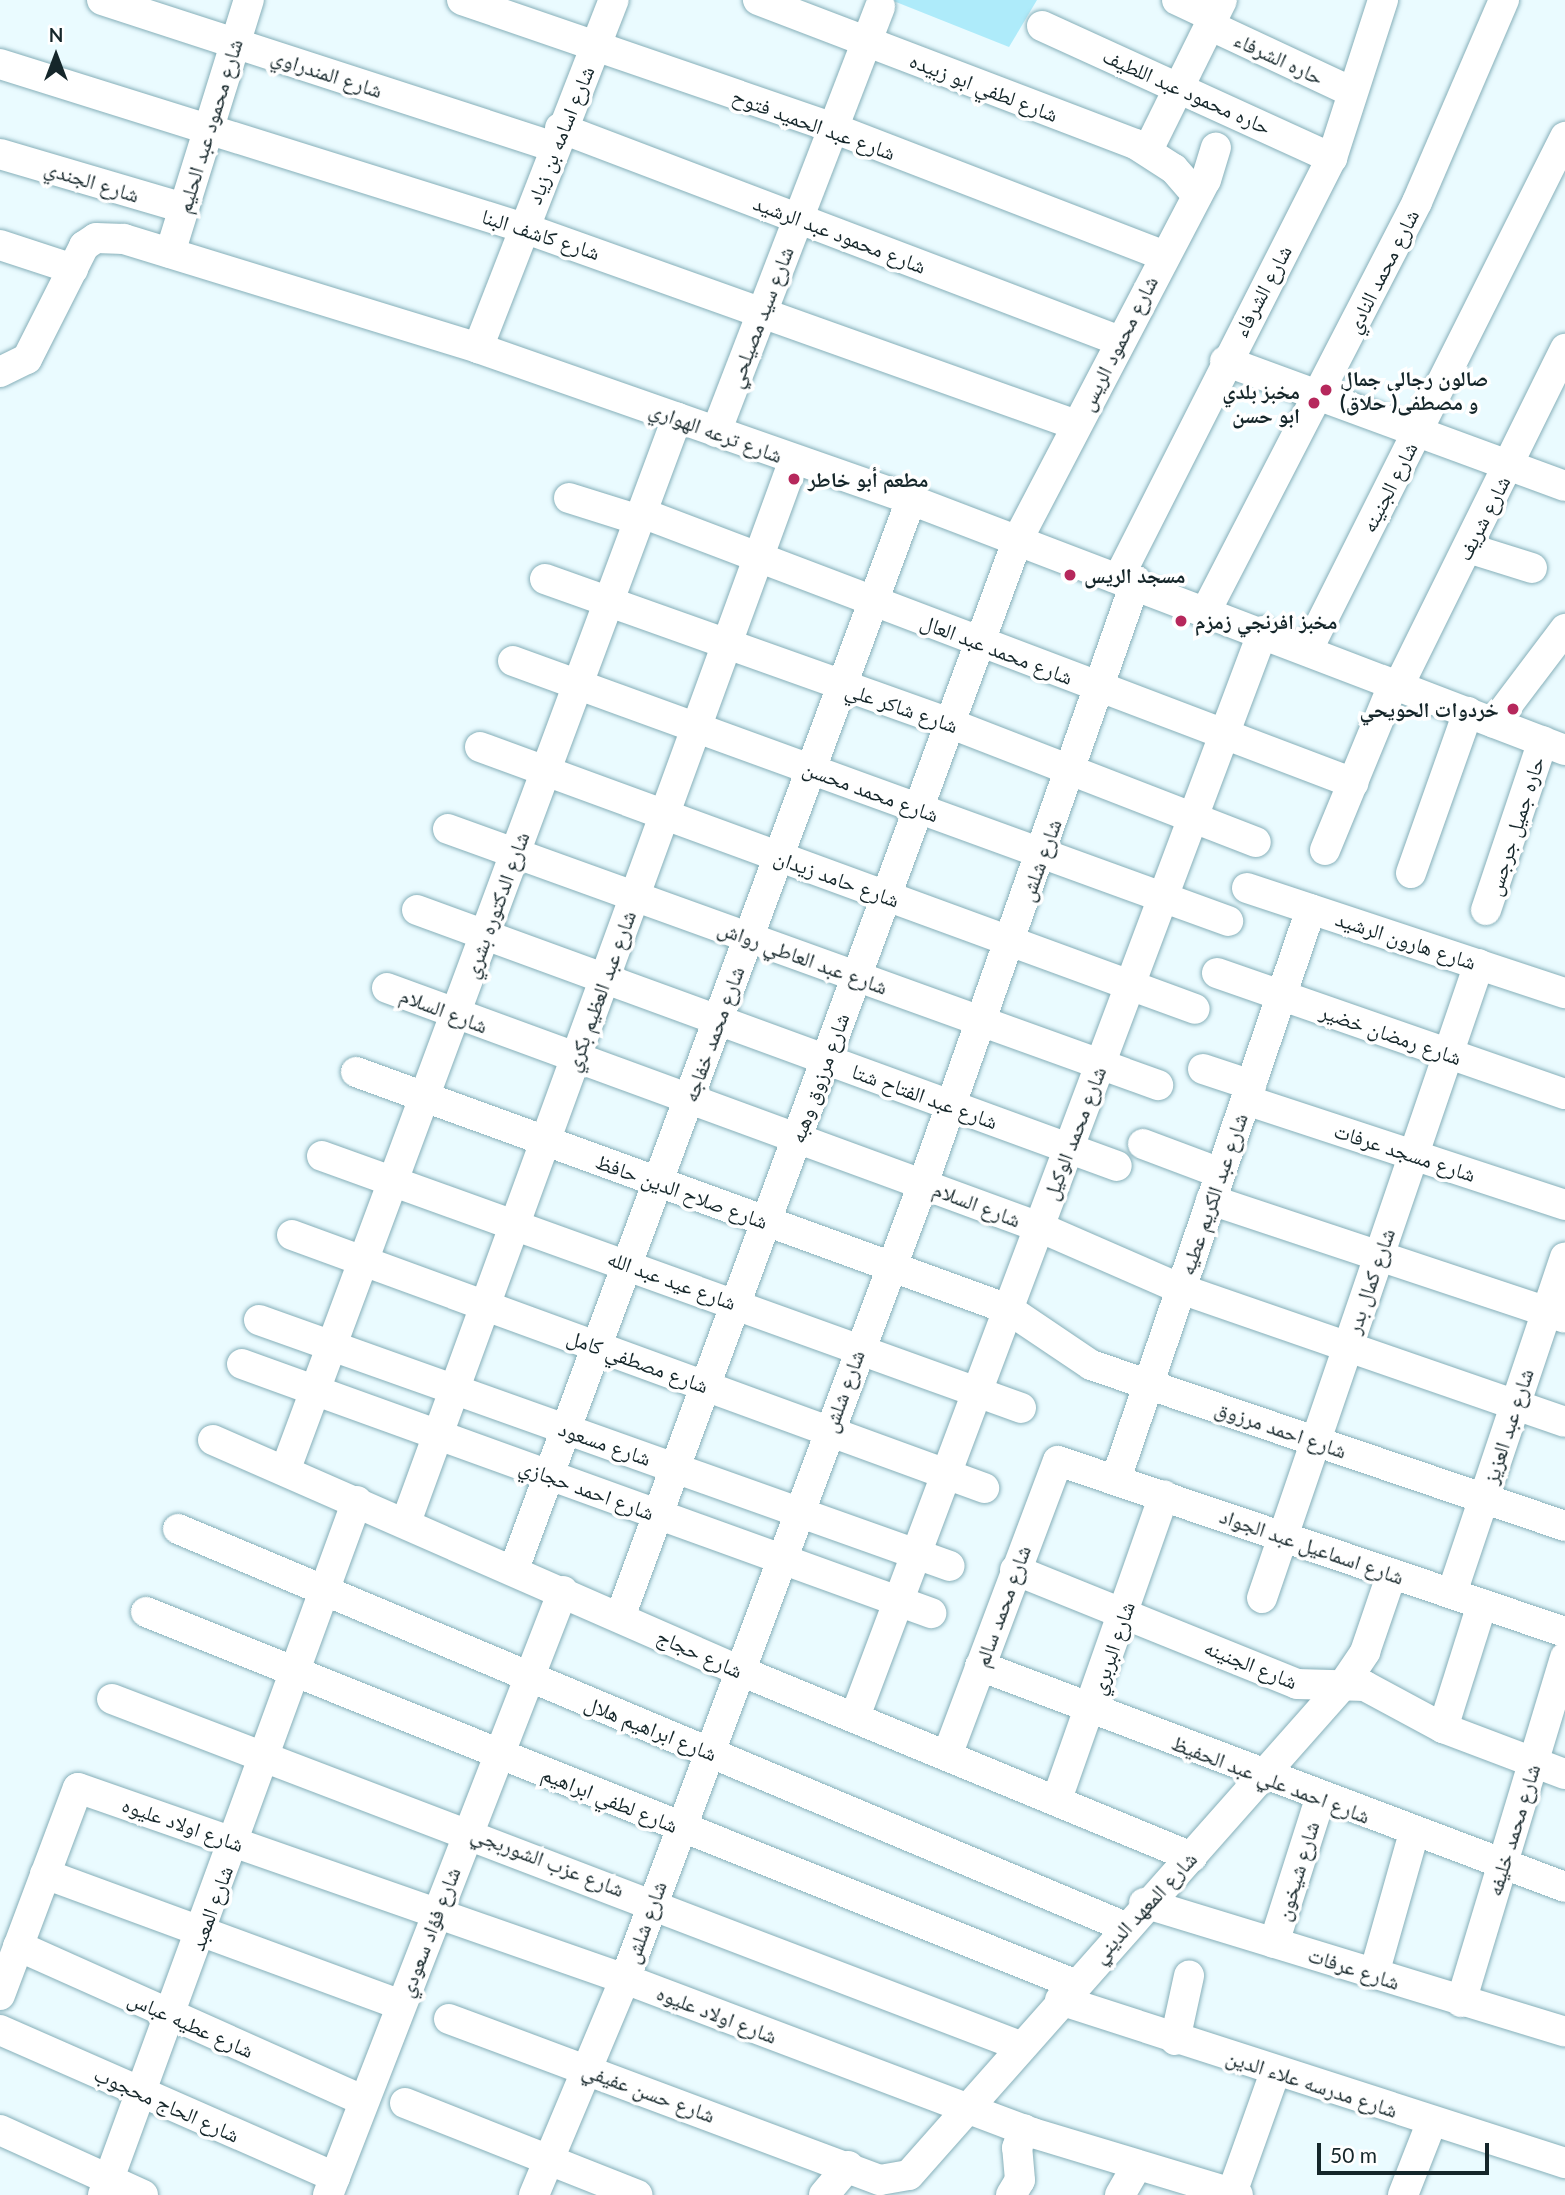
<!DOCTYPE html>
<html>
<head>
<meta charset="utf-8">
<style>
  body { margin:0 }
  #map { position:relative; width:1565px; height:2195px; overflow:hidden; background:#eafbff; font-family:Lato,"Noto Naskh Arabic",sans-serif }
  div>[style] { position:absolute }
  .green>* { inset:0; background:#aeebfa }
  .roads { filter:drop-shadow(0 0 2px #86afb9) drop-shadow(0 0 2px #86afb9) }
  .minor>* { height:30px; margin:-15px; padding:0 15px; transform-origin:15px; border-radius:15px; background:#fff }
  .dots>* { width:19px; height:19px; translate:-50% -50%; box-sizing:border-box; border:4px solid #fff; border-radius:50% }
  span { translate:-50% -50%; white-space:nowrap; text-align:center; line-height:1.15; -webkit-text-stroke:7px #fff; paint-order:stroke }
  .street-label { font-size:21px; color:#15262a }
  .poi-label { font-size:21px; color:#15262a; font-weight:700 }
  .left { translate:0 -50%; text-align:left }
  .right { translate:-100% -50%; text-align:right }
  .north { position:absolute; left:21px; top:21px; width:70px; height:70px; -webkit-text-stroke:5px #fff; paint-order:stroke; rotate:0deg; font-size:19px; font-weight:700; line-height:28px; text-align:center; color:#15262a }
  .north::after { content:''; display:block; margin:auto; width:24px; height:32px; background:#15262a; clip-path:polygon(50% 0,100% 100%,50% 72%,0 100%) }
  .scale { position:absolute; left:1317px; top:2143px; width:172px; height:32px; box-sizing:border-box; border:4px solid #15262a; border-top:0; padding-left:9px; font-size:21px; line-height:24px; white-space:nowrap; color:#15262a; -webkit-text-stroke:5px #fff; paint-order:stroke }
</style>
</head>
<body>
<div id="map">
  <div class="green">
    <div style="clip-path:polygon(891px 0,1037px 0,1009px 47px)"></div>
  </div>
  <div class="roads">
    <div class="minor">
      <div style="left:102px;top:0;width:473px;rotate:18deg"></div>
      <div style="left:462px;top:0;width:392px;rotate:19deg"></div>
      <div style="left:833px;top:128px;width:355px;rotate:21.1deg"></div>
      <div style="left:758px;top:0;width:404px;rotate:20.9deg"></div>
      <div style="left:1135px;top:144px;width:46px;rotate:32.7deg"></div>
      <div style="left:1174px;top:169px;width:35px;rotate:49deg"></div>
      <div style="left:1177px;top:0;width:40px;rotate:25deg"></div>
      <div style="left:1209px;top:25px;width:156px;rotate:25.1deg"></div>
      <div style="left:1042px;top:26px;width:319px;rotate:24.5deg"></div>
      <div style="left:0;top:64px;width:549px;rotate:17.38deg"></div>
      <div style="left:524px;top:228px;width:586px;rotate:19.64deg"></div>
      <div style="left:560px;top:128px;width:599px;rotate:20.82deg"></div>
      <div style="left:1148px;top:150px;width:167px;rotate:-63.7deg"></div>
      <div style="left:0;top:154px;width:192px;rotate:16.4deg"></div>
      <div style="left:0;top:245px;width:77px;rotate:18.2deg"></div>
      <div style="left:170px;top:253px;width:265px;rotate:-72.7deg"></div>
      <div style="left:478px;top:348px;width:374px;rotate:-68.7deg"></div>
      <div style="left:1225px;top:361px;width:362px;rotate:20.2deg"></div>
      <div style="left:0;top:372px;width:30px;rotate:-26deg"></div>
      <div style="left:27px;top:359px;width:127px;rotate:-63.2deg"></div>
      <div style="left:84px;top:246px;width:14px;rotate:-34deg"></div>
      <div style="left:96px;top:238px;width:28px;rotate:2deg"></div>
      <div style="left:124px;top:239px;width:370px;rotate:17.1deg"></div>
      <div style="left:478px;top:348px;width:459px;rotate:19.3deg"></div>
      <div style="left:911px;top:500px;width:700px;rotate:20.92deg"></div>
      <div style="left:716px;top:432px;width:456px;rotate:-68.9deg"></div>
      <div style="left:569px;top:498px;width:73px;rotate:17.4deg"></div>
      <div style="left:642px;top:513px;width:761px;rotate:20.79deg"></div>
      <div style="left:1468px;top:548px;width:67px;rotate:17.4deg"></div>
      <div style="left:1120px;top:575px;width:468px;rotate:-63.1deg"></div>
      <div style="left:1332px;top:158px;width:166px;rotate:-72.1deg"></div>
      <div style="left:545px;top:579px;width:429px;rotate:19.6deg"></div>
      <div style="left:949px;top:723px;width:329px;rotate:21.2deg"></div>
      <div style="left:1207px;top:609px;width:458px;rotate:-62.7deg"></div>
      <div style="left:1417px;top:202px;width:220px;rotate:-66.7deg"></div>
      <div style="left:1308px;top:649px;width:573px;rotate:-63.35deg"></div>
      <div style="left:513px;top:661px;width:761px;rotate:19.98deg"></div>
      <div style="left:1399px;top:685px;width:375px;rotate:-63.7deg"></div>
      <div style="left:1494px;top:723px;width:118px;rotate:-52.9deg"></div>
      <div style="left:480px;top:747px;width:761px;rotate:20.12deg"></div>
      <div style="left:448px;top:829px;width:755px;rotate:19.83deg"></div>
      <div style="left:1325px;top:850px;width:181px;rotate:-67.6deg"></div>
      <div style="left:1411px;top:873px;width:171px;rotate:-70.5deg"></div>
      <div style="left:1247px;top:888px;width:335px;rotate:18.3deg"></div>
      <div style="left:417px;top:910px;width:745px;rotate:20.09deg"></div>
      <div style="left:1486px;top:910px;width:178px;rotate:-71.4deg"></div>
      <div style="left:1217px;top:973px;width:368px;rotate:19.2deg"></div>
      <div style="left:387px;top:988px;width:694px;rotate:20.13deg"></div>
      <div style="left:1039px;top:1227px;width:155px;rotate:23.6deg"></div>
      <div style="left:1181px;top:1289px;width:406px;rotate:19.1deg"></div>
      <div style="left:1203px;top:1069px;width:51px;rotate:18.4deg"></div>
      <div style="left:356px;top:1072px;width:694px;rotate:19.98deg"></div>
      <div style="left:1008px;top:1309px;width:100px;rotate:34deg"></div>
      <div style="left:1091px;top:1365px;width:501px;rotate:18.76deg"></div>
      <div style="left:1246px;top:1100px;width:336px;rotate:18.2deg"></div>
      <div style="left:1143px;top:1144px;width:82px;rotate:20.6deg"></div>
      <div style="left:322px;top:1156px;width:743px;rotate:19.82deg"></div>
      <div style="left:1211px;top:1200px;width:373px;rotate:18.4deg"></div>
      <div style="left:292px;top:1235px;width:737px;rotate:20.08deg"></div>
      <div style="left:259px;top:1320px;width:733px;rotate:19.6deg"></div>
      <div style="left:242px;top:1364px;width:733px;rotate:19.87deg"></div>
      <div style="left:213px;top:1440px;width:573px;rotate:23.66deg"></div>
      <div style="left:738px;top:1670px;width:491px;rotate:22.4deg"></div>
      <div style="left:285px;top:1471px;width:1124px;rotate:-69.58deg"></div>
      <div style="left:1116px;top:1479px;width:602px;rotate:-71.11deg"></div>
      <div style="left:406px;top:1522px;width:1131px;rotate:-69.93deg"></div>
      <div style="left:178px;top:1529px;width:1025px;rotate:22.79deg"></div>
      <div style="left:514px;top:1569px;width:1140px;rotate:-69.63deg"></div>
      <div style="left:1015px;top:1570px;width:304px;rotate:22deg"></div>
      <div style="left:1297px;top:1684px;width:68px;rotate:1.7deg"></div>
      <div style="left:1365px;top:1686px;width:89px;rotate:28.3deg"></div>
      <div style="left:1443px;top:1728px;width:130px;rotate:20.7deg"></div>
      <div style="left:1452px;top:1593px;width:354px;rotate:-71.4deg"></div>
      <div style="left:1262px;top:1598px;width:670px;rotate:-71.11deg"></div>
      <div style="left:146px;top:1612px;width:1000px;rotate:21.84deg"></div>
      <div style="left:620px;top:1617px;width:1149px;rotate:-69.74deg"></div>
      <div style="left:1018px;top:539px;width:405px;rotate:-62.4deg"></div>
      <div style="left:1206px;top:180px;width:34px;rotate:-73deg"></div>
      <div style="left:980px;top:1666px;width:625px;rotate:20.7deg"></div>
      <div style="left:112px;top:1699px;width:972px;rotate:20.91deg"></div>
      <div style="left:856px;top:1714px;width:1157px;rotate:-69.4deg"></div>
      <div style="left:1443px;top:1728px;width:130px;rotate:-72.5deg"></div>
      <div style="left:948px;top:1753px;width:312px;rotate:-69.4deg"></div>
      <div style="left:1058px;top:1461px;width:535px;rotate:18.64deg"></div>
      <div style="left:1057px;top:1799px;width:322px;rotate:-70.6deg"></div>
      <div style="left:45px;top:1874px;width:379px;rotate:20.2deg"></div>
      <div style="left:1144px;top:1903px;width:440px;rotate:17deg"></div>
      <div style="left:1274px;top:1943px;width:151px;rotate:-72.3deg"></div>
      <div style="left:18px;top:1946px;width:379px;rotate:24.1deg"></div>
      <div style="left:1374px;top:1974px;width:147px;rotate:-74.2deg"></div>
      <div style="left:0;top:1995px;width:221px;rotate:-69.4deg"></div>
      <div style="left:78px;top:1788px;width:579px;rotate:19.25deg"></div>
      <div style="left:625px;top:1979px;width:436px;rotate:20.7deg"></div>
      <div style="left:1033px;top:2133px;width:214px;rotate:16.8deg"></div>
      <div style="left:1060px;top:2000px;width:531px;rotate:17.89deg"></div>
      <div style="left:1461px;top:2002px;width:360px;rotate:-73.2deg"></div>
      <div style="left:449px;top:2019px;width:460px;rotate:20.5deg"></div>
      <div style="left:880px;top:2180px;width:29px;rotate:-10deg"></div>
      <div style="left:909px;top:2175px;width:655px;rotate:-48.47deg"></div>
      <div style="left:1343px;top:1685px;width:40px;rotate:-56deg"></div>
      <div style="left:1365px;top:1652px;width:83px;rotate:-71.1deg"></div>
      <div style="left:0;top:2030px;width:366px;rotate:23.7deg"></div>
      <div style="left:1175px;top:2040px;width:66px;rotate:-77.7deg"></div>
      <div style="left:405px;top:2103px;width:250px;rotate:21.6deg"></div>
      <div style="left:0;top:2130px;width:157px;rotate:24.4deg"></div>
      <div style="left:1232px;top:2193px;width:128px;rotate:-70.4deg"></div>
      <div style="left:103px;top:2195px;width:739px;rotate:-69.9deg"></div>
      <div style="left:328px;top:2195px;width:648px;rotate:-68.74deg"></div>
      <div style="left:534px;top:2195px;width:234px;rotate:-67.2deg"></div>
      <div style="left:625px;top:1979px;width:849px;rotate:-69.45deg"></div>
      <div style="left:923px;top:1184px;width:640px;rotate:-70.55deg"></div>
      <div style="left:824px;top:2195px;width:38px;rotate:-50deg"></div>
      <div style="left:1011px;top:2195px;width:17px;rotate:-59deg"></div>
      <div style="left:1020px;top:2180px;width:32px;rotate:-95deg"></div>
      <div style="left:1017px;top:2148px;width:20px;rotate:-70deg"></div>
      <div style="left:1120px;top:2195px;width:34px;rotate:-60deg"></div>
      <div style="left:1403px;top:2195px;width:79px;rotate:-68.6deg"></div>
    </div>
  </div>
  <div class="dots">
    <div style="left:1326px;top:390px;background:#b6285c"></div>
    <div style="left:1314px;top:403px;background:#b6285c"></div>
    <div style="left:794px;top:479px;background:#b6285c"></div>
    <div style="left:1070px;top:575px;background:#b6285c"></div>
    <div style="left:1181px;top:621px;background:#b6285c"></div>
    <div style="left:1513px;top:709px;background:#b6285c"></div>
  </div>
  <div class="street-label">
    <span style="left:1279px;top:58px;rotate:25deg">حاره الشرفاء</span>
    <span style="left:327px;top:73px;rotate:18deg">شارع المندراوي</span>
    <span style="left:984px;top:87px;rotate:21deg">شارع لطفي ابو زبيده</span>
    <span style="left:1187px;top:91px;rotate:24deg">حاره محمود عبد اللطيف</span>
    <span style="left:814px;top:124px;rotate:20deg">شارع عبد الحميد فتوح</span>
    <span style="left:209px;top:126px;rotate:-73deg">شارع محمود عبد الحليم</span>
    <span style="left:560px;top:135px;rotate:-68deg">شارع اسامه بن زياد</span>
    <span style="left:92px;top:181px;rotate:17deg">شارع الجندي</span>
    <span style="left:541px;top:234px;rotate:18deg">شارع كاشف البنا</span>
    <span style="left:840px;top:234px;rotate:21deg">شارع محمود عبد الرشيد</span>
    <span style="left:1382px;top:271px;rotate:-63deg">شارع محمد النادي</span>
    <span style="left:1262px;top:291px;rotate:-62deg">شارع الشرفاء</span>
    <span style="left:760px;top:317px;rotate:-69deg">شارع سيد مصيلحي</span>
    <span style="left:1118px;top:343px;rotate:-63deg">شارع محمود الريس</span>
    <span style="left:716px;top:432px;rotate:20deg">شارع ترعه الهواري</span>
    <span style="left:1389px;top:487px;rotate:-63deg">شارع الجنينه</span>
    <span style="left:1483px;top:518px;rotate:-63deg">شارع شريف</span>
    <span style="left:997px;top:649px;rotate:21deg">شارع محمد عبد العال</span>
    <span style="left:902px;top:707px;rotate:19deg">شارع شاكر علي</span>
    <span style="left:871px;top:791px;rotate:20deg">شارع محمد محسن</span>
    <span style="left:1515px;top:826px;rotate:-72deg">حاره جميل جرجس</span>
    <span style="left:1040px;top:860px;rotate:-70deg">شارع شلش</span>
    <span style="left:837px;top:878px;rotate:20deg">شارع حامد زيدان</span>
    <span style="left:496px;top:905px;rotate:-70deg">شارع الدكتوره بشري</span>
    <span style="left:1406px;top:940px;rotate:18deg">شارع هارون الرشيد</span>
    <span style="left:803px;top:957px;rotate:20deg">شارع عبد العاطي رواش</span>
    <span style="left:600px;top:991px;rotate:-70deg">شارع عبد العظيم بكري</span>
    <span style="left:444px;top:1010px;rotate:21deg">شارع السلام</span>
    <span style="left:713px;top:1034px;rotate:-70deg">شارع محمد خفاجه</span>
    <span style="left:1391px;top:1034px;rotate:19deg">شارع رمضان خضير</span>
    <span style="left:819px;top:1078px;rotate:-70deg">شارع مرزوق وهبه</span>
    <span style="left:925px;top:1096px;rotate:20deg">شارع عبد الفتاح شتا</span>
    <span style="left:1074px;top:1133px;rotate:-69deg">شارع محمد الوكيل</span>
    <span style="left:1405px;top:1152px;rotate:18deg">شارع مسجد عرفات</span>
    <span style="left:682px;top:1191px;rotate:20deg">شارع صلاح الدين حافظ</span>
    <span style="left:1213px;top:1194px;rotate:-71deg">شارع عبد الكريم عطيه</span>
    <span style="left:977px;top:1204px;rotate:21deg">شارع السلام</span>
    <span style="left:672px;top:1280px;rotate:20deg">شارع عيد عبد الله</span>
    <span style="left:1370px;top:1281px;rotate:-71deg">شارع كمال بدر</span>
    <span style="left:638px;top:1361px;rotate:20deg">شارع مصطفي كامل</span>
    <span style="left:843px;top:1391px;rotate:-70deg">شارع شلش</span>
    <span style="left:1508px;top:1426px;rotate:-72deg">شارع عبد العزيز</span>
    <span style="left:1281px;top:1429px;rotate:19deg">شارع احمد مرزوق</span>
    <span style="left:605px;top:1443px;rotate:19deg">شارع مسعود</span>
    <span style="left:587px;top:1489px;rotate:20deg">شارع احمد حجازي</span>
    <span style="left:1312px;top:1546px;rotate:19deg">شارع اسماعيل عبد الجواد</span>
    <span style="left:1002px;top:1606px;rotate:-70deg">شارع محمد سالم</span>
    <span style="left:1112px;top:1648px;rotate:-71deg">شارع البربري</span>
    <span style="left:700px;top:1653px;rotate:24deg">شارع حجاج</span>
    <span style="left:1251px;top:1664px;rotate:22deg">شارع الجنينه</span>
    <span style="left:651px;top:1728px;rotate:22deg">شارع ابراهيم هلال</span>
    <span style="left:1271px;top:1779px;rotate:21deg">شارع احمد علي عبد الحفيظ</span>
    <span style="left:610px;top:1799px;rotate:22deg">شارع لطفي ابراهيم</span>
    <span style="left:183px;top:1824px;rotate:19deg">شارع اولاد عليوه</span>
    <span style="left:1513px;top:1830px;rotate:-73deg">شارع محمد خليفه</span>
    <span style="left:548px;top:1861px;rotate:21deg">شارع عزب الشوربجي</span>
    <span style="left:1297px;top:1871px;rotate:-73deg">شارع شيخون</span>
    <span style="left:1144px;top:1907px;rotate:-47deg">شارع المعهد الديني</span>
    <span style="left:211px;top:1908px;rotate:-70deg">شارع المعبد</span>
    <span style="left:645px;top:1922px;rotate:-70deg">شارع شلش</span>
    <span style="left:429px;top:1932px;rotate:-69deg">شارع فؤاد سعودي</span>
    <span style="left:1354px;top:1968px;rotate:18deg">شارع عرفات</span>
    <span style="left:717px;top:2014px;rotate:21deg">شارع اولاد عليوه</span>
    <span style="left:191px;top:2024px;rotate:24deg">شارع عطيه عباس</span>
    <span style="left:1312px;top:2083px;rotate:18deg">شارع مدرسه علاء الدين</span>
    <span style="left:649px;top:2092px;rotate:20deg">شارع حسن عفيفي</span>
    <span style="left:167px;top:2104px;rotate:24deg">شارع الحاج محجوب</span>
  </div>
  <div class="poi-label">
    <span class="left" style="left:1340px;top:390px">صالون رجالي جمال<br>و مصطفى( حلاق)</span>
    <span class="right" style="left:1300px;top:403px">مخبز بلدي<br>ابو حسن</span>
    <span class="left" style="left:808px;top:479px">مطعم أبو خاطر</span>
    <span class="left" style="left:1084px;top:575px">مسجد الريس</span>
    <span class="left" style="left:1195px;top:621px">مخبز افرنجي زمزم</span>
    <span class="right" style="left:1499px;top:709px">خردوات الحويحي</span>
  </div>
  <div class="north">N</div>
  <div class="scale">50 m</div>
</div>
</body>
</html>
